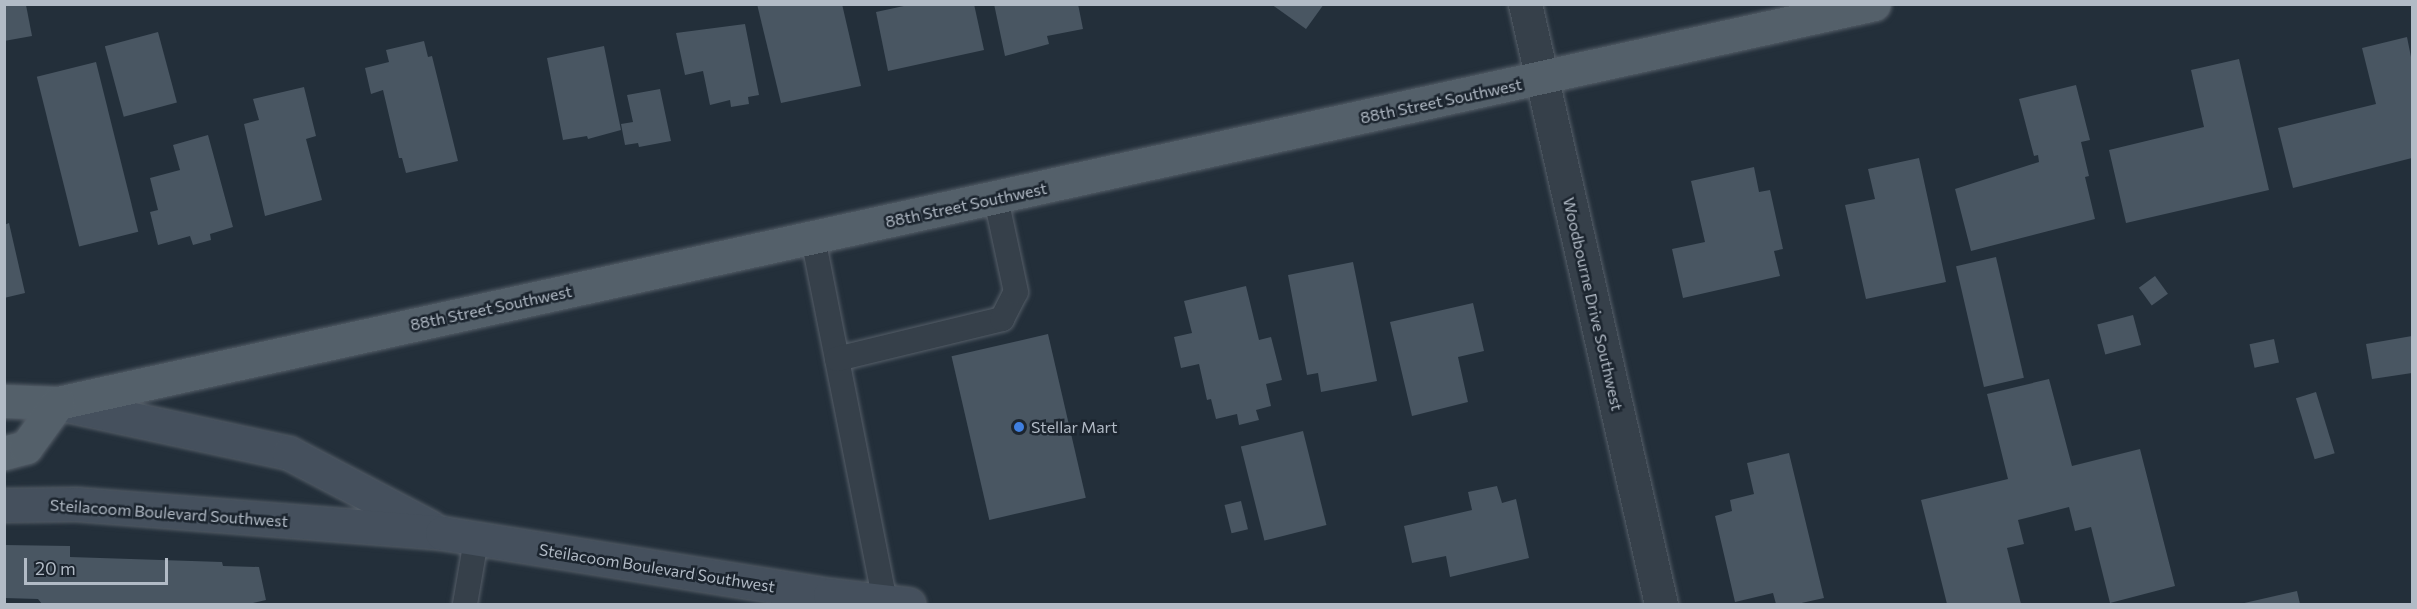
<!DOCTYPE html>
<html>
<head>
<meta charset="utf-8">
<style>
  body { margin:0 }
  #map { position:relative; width:2417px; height:609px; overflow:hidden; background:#232f3a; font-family:Commissioner,sans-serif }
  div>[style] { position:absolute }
  .building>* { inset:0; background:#495662; transform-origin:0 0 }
  .roads { filter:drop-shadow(0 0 2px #555e68) drop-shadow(0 0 2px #555e68) }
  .lane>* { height:24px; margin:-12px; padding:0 12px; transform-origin:12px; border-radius:12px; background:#36404a }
  .street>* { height:33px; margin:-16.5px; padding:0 16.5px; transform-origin:16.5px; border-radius:16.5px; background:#36404a }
  .secondary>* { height:33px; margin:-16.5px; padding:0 16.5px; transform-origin:16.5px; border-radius:16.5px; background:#45505d }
  .primary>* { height:33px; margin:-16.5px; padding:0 16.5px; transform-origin:16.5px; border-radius:16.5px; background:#54606a }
  .dots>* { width:16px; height:16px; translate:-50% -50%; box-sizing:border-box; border:3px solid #1c252f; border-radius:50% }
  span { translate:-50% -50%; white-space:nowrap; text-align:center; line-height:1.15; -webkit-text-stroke:5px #1c252f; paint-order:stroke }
  .street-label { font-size:16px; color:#b2bbc6 }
  .poi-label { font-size:16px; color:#b2bbc6 }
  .left { translate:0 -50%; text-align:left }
  .frame { position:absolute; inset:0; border:6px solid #b2bbc6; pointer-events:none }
  .scale { position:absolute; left:24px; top:558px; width:144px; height:27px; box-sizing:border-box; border:3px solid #b2bbc6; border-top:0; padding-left:8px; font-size:18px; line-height:21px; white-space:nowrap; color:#b2bbc6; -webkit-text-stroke:4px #1c252f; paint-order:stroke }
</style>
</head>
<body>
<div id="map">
  <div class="building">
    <div style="clip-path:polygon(757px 4px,842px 4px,861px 86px,781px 103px)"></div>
    <div style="clip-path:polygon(913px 4px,974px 4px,984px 50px,888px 71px,876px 12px)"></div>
    <div style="clip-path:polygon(994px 4px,1078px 4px,1083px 29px,1047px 36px,1049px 44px,1005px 56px)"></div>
    <div style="clip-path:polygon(1271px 4px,1324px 4px,1306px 29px)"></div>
    <div style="clip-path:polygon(4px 5px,26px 5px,32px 36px,4px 41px)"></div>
    <div style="clip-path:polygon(745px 24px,759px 95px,748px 97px,749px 104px,731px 107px,730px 100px,710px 105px,703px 71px,685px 75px,676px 33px)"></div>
    <div style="left:158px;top:32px;width:73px;height:55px;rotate:75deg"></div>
    <div style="clip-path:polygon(2407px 37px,2412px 62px,2412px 158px,2293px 188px,2278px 128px,2376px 104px,2362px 48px)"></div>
    <div style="clip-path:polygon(424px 41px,428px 57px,432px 56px,458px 161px,406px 173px,402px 158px,399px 158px,383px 90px,371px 94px,365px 68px,389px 62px,386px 50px)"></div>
    <div style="clip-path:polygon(604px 46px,621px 130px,588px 139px,587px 136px,563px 140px,547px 58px)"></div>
    <div style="clip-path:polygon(2239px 59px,2269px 190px,2126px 223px,2109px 150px,2204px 127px,2191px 70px)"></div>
    <div style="left:96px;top:62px;width:175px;height:61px;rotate:76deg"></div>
    <div style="clip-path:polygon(2076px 85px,2090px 140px,2081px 142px,2089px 176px,2085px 177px,2095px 219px,1971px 251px,1955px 189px,2039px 162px,2038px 155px,2034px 156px,2019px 99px)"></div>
    <div style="clip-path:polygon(304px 87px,316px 136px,306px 139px,322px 200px,265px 216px,244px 124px,259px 120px,253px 99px)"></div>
    <div style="clip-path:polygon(660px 89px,671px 141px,639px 147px,638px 143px,625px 145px,621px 124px,633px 122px,627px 95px)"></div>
    <div style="clip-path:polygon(208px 135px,233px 227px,210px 234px,211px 240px,193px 245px,190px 236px,158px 245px,150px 212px,158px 210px,150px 178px,180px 170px,173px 145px)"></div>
    <div style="clip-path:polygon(1919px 158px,1946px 282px,1866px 299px,1845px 205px,1875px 199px,1868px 169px)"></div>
    <div style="clip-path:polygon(1754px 167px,1759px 192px,1770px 190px,1783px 249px,1774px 251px,1780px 276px,1683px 298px,1672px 249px,1705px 242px,1691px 181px)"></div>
    <div style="clip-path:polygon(9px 223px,25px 293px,4px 298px,4px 225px)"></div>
    <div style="left:1996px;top:257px;width:124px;height:41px;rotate:77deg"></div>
    <div style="clip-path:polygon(1353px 262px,1377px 381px,1321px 392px,1318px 373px,1307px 375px,1288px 275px)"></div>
    <div style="left:2155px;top:276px;width:22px;height:20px;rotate:54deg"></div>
    <div style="clip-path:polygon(1246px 286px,1259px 340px,1271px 337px,1282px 380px,1266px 384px,1271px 406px,1256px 410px,1259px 420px,1239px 425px,1237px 414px,1216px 419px,1211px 399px,1207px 400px,1199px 364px,1181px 368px,1174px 337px,1192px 333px,1184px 301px)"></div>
    <div style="clip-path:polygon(1473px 303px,1484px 351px,1458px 357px,1468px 402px,1412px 416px,1390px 322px)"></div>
    <div style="left:2133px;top:315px;width:31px;height:37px;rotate:75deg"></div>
    <div style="left:1048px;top:334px;width:168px;height:99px;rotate:77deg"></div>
    <div style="clip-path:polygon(2412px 336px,2412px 373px,2372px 379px,2366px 344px)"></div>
    <div style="left:2274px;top:339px;width:24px;height:25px;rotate:78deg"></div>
    <div style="clip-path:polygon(2049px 379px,2072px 466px,2140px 449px,2175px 586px,2110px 603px,2091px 527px,2075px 531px,2069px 507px,2018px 520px,2024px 544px,2007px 548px,2021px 604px,1947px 604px,1921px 500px,2008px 479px,1987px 394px)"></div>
    <div style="left:2316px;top:392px;width:64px;height:21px;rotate:73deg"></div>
    <div style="left:1303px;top:431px;width:97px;height:64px;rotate:76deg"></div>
    <div style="clip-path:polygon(1789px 453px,1824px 598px,1797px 604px,1776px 604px,1773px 593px,1735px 602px,1715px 516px,1732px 511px,1730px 500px,1754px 494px,1747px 463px)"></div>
    <div style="clip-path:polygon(1497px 486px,1502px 503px,1516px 499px,1529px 558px,1450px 577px,1446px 556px,1412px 563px,1404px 526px,1472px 510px,1468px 492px)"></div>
    <div style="left:1241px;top:501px;width:29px;height:17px;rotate:76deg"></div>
    <div style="clip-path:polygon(4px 545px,70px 546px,70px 557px,222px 562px,223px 566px,259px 567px,266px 600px,249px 604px,42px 604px,38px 599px,4px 598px)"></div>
    <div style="clip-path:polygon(2297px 591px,2300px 604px,2240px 604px)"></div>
  </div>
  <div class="roads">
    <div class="lane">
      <div style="left:813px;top:238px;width:371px;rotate:78.8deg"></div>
      <div style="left:837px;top:359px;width:170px;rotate:-13.6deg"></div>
      <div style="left:1002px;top:319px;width:30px;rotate:-63deg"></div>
      <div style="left:1016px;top:292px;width:95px;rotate:-102.1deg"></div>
      <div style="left:465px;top:604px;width:65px;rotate:-80.2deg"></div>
    </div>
    <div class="street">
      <div style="left:1525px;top:4px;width:615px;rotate:77.23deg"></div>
    </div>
    <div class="secondary">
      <div style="left:58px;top:403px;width:236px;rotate:12.2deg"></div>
      <div style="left:289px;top:453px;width:159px;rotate:27.7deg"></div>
      <div style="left:4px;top:505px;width:72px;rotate:-0.8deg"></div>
      <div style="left:76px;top:504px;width:367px;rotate:4.5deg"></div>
      <div style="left:442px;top:533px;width:393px;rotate:9.1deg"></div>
      <div style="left:830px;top:595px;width:79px;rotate:6.6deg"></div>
    </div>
    <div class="primary">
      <div style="left:4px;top:401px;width:54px;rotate:2.1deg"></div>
      <div style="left:58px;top:403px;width:1859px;rotate:-12.39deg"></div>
      <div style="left:4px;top:453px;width:23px;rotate:-15deg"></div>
      <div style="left:26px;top:447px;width:54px;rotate:-54deg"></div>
    </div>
  </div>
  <div class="dots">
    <div style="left:1019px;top:427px;background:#3f7fe0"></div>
  </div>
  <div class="street-label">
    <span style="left:1441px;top:101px;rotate:-12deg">88th Street Southwest</span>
    <span style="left:966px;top:205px;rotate:-12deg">88th Street Southwest</span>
    <span style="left:1593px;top:304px;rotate:77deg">Woodbourne Drive Southwest</span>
    <span style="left:491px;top:308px;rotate:-12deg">88th Street Southwest</span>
    <span style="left:169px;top:513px;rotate:4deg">Steilacoom Boulevard Southwest</span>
    <span style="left:657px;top:568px;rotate:9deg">Steilacoom Boulevard Southwest</span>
  </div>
  <div class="poi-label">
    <span class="left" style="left:1031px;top:427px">Stellar Mart</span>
  </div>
  <div class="frame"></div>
  <div class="scale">20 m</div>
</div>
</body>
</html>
